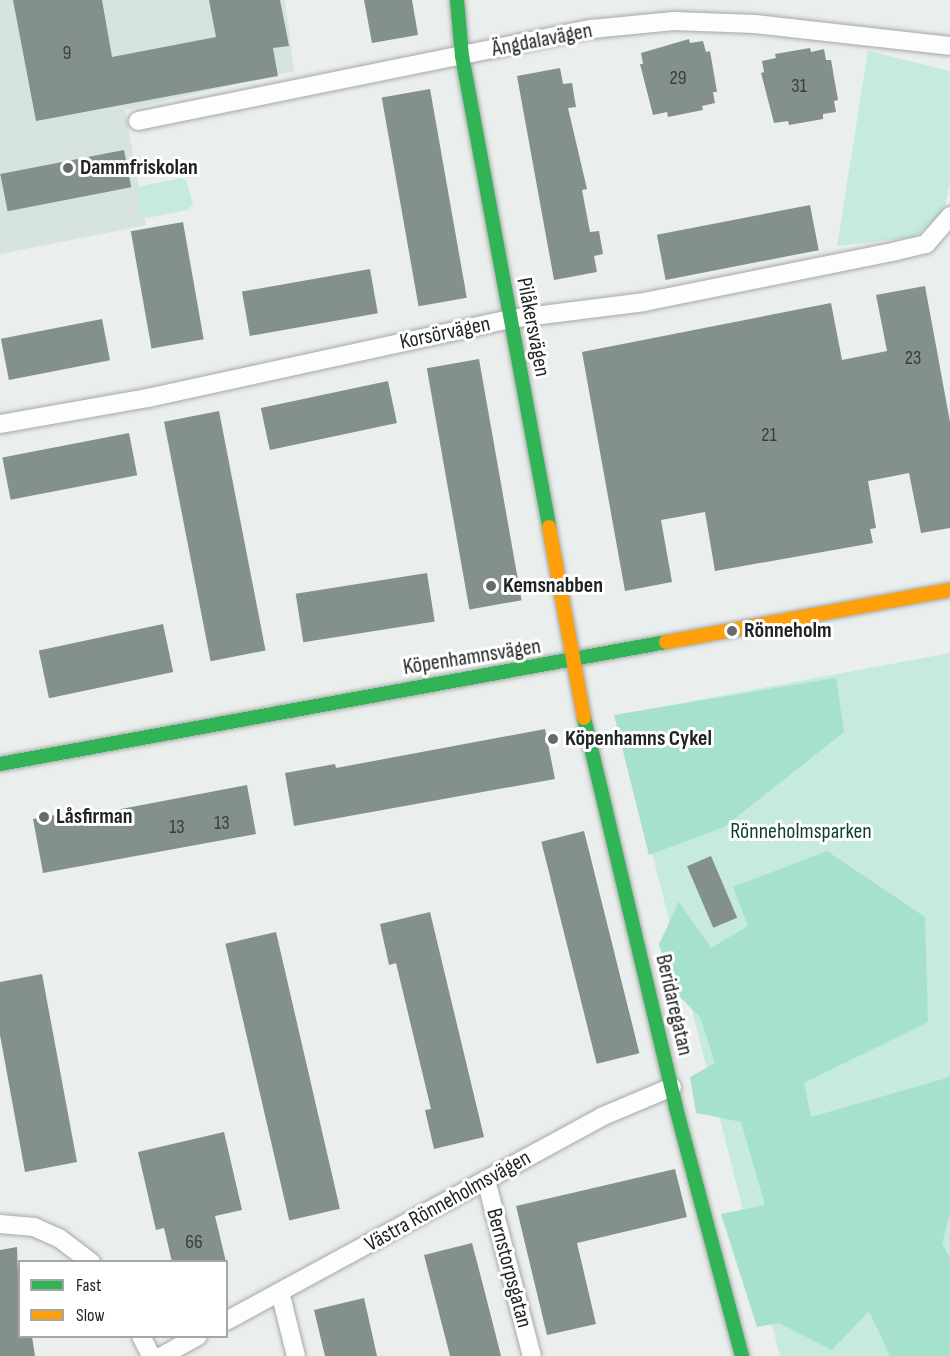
<!DOCTYPE html>
<html>
<head>
<meta charset="utf-8">
<style>
  body { margin:0 }
  #map { position:relative; width:950px; height:1356px; overflow:hidden; background:#eaefed; font-family:"Sofia Sans Condensed",sans-serif }
  div>[style] { position:absolute }
  .built>* { inset:0; background:#d7e3de }
  .green>* { inset:0; background:#c6eadd }
  .forest>* { inset:0; background:#a6e1ce }
  .building>* { inset:0; background:#83908c; transform-origin:0 0 }
  .roads { filter:drop-shadow(0 0 2px #a5a9a7) drop-shadow(0 0 2px #a5a9a7) }
  .street>* { height:18px; margin:-9px; padding:0 9px; transform-origin:9px; border-radius:9px; background:#fcfdfc }
  .fast>* { height:14px; margin:-7px; padding:0 7px; transform-origin:7px; border-radius:7px; background:#30b455 }
  .slow>* { height:14px; margin:-7px; padding:0 7px; transform-origin:7px; border-radius:7px; background:#ff9f0a }
  .dots>* { width:16px; height:16px; translate:-50% -50%; box-sizing:border-box; border:3px solid #fff; border-radius:50% }
  span { translate:-50% -50%; white-space:nowrap; text-align:center; line-height:1.15; -webkit-text-stroke:6px #fff; paint-order:stroke }
  .number-label { font-size:20px; color:#383e3c }
  .number-label span { -webkit-text-stroke-width:0 }
  .street-label { font-size:22px; color:#1f2322 }
  .poi-label { font-size:22px; color:#1f2322; font-weight:700 }
  .left { translate:0 -50%; text-align:left }
  .park-label { font-size:22px; color:#103f32 }
  .legend { position:absolute; left:18px; top:1260px; width:210px; height:78px; box-sizing:border-box; background:#fff; border:2px solid #a5a7a7; margin:0; padding:8px 10px; list-style:none; font-size:18px; color:#1f2322 }
  .legend li { display:flex; align-items:center; gap:12px; height:30px }
  .legend b { width:30px; border:2px solid #a5a7a7 }
</style>
</head>
<body>
<div id="map">
  <div class="built">
    <div style="clip-path:polygon(0 0,285px 0,294px 71px,125px 110px,146px 225px,0 254px)"></div>
  </div>
  <div class="green">
    <div style="clip-path:polygon(868px 51px,950px 71px,950px 184px,942px 216px,914px 237px,837px 246px)"></div>
    <div style="clip-path:polygon(182px 178px,187px 182px,193px 204px,188px 210px,147px 218px,141px 215px,137px 191px,141px 186px)"></div>
    <div style="clip-path:polygon(950px 653px,950px 1356px,780px 1356px,617px 715px)"></div>
  </div>
  <div class="forest">
    <div style="clip-path:polygon(836px 678px,844px 732px,724px 827px,649px 855px,614px 715px)"></div>
    <div style="clip-path:polygon(827px 851px,925px 917px,928px 1022px,804px 1083px,811px 1117px,950px 1077px,950px 1213px,942px 1244px,950px 1258px,950px 1356px,890px 1356px,869px 1311px,832px 1350px,779px 1323px,757px 1327px,721px 1214px,765px 1205px,741px 1122px,696px 1113px,690px 1077px,715px 1063px,700px 1017px,671px 988px,659px 944px,679px 902px,711px 948px,748px 926px,733px 887px)"></div>
  </div>
  <div class="building">
    <div style="clip-path:polygon(13px 0,102px 0,112px 57px,216px 37px,209px 0,280px 0,289px 46px,273px 48px,278px 76px,36px 121px)"></div>
    <div style="clip-path:polygon(364px 0,412px 0,418px 35px,372px 43px)"></div>
    <div style="clip-path:polygon(689px 39px,690px 43px,703px 41px,706px 52px,710px 51px,717px 92px,713px 92px,715px 103px,702px 106px,703px 110px,668px 117px,667px 112px,653px 115px,640px 64px,643px 64px,641px 53px)"></div>
    <div style="clip-path:polygon(810px 48px,811px 52px,824px 49px,826px 60px,831px 60px,838px 100px,834px 101px,836px 112px,823px 114px,823px 119px,789px 125px,788px 121px,774px 123px,761px 73px,764px 72px,762px 61px,776px 58px,775px 54px)"></div>
    <div style="clip-path:polygon(560px 68px,563px 84px,572px 83px,576px 107px,568px 108px,587px 189px,582px 190px,590px 232px,599px 231px,603px 254px,594px 256px,597px 272px,554px 280px,517px 76px)"></div>
    <div style="left:430px;top:89px;width:212px;height:49px;rotate:80deg"></div>
    <div style="left:124px;top:150px;width:38px;height:126px;rotate:79deg"></div>
    <div style="left:810px;top:205px;width:46px;height:156px;rotate:79deg"></div>
    <div style="left:183px;top:222px;width:119px;height:53px;rotate:80deg"></div>
    <div style="left:370px;top:269px;width:45px;height:130px;rotate:80deg"></div>
    <div style="clip-path:polygon(925px 286px,950px 422px,950px 528px,921px 533px,909px 473px,868px 481px,876px 528px,870px 529px,873px 543px,715px 571px,705px 512px,661px 520px,672px 582px,625px 591px,582px 352px,831px 303px,842px 360px,887px 351px,876px 295px)"></div>
    <div style="left:102px;top:319px;width:42px;height:103px;rotate:79deg"></div>
    <div style="left:479px;top:359px;width:245px;height:53px;rotate:80deg"></div>
    <div style="left:388px;top:381px;width:43px;height:130px;rotate:78deg"></div>
    <div style="left:219px;top:411px;width:244px;height:56px;rotate:79deg"></div>
    <div style="left:129px;top:433px;width:43px;height:129px;rotate:79deg"></div>
    <div style="left:427px;top:573px;width:49px;height:133px;rotate:81deg"></div>
    <div style="left:163px;top:624px;width:49px;height:127px;rotate:78deg"></div>
    <div style="clip-path:polygon(545px 729px,555px 779px,294px 826px,285px 773px,335px 764px,336px 768px)"></div>
    <div style="clip-path:polygon(247px 785px,256px 834px,43px 873px,33px 819px,83px 810px,84px 816px)"></div>
    <div style="left:584px;top:831px;width:229px;height:44px;rotate:76deg"></div>
    <div style="left:711px;top:856px;width:67px;height:26px;rotate:67deg"></div>
    <div style="clip-path:polygon(430px 912px,484px 1137px,434px 1149px,425px 1110px,431px 1109px,396px 963px,389px 965px,380px 924px)"></div>
    <div style="left:276px;top:932px;width:284px;height:52px;rotate:77deg"></div>
    <div style="clip-path:polygon(42px 974px,77px 1162px,25px 1172px,0 1035px,0 982px)"></div>
    <div style="clip-path:polygon(224px 1132px,242px 1210px,215px 1216px,226px 1262px,172px 1262px,164px 1228px,156px 1230px,138px 1152px)"></div>
    <div style="clip-path:polygon(675px 1169px,687px 1217px,577px 1243px,596px 1324px,547px 1335px,516px 1206px)"></div>
    <div style="clip-path:polygon(472px 1243px,483px 1285px,501px 1356px,450px 1356px,424px 1255px)"></div>
    <div style="clip-path:polygon(17px 1247px,20px 1336px,32px 1336px,35px 1356px,0 1356px,0 1250px)"></div>
    <div style="clip-path:polygon(364px 1298px,377px 1356px,325px 1356px,314px 1310px)"></div>
  </div>
  <div class="roads">
    <div class="street">
      <div style="left:138px;top:121px;width:463px;rotate:-11.5deg"></div>
      <div style="left:592px;top:29px;width:82px;rotate:-5.6deg"></div>
      <div style="left:674px;top:21px;width:81px;rotate:2.1deg"></div>
      <div style="left:755px;top:24px;width:196px;rotate:6.4deg"></div>
      <div style="left:0;top:424px;width:150px;rotate:-10deg"></div>
      <div style="left:148px;top:398px;width:371px;rotate:-12.3deg"></div>
      <div style="left:510px;top:319px;width:135px;rotate:-7.2deg"></div>
      <div style="left:644px;top:302px;width:257px;rotate:-11.4deg"></div>
      <div style="left:896px;top:251px;width:31px;rotate:-13deg"></div>
      <div style="left:926px;top:244px;width:37px;rotate:-49deg"></div>
      <div style="left:486px;top:1180px;width:182px;rotate:75.4deg"></div>
      <div style="left:0;top:1224px;width:34px;rotate:5deg"></div>
      <div style="left:34px;top:1227px;width:27px;rotate:24deg"></div>
      <div style="left:59px;top:1238px;width:40px;rotate:37deg"></div>
      <div style="left:280px;top:1292px;width:66px;rotate:76deg"></div>
      <div style="left:226px;top:1321px;width:427px;rotate:-28.5deg"></div>
      <div style="left:601px;top:1117px;width:77px;rotate:-22.9deg"></div>
      <div style="left:141px;top:1336px;width:22px;rotate:63deg"></div>
      <div style="left:162px;top:1356px;width:41px;rotate:-29.1deg"></div>
    </div>
    <div class="fast">
      <div style="left:457px;top:0;width:56px;rotate:84.9deg"></div>
      <div style="left:462px;top:56px;width:479px;rotate:79.5deg"></div>
      <div style="left:584px;top:718px;width:401px;rotate:76.7deg"></div>
      <div style="left:676px;top:1108px;width:257px;rotate:75.1deg"></div>
      <div style="left:0;top:764px;width:677px;rotate:-10.38deg"></div>
    </div>
    <div class="slow">
      <div style="left:549px;top:527px;width:194px;rotate:79.6deg"></div>
      <div style="left:666px;top:642px;width:289px;rotate:-10.4deg"></div>
    </div>
  </div>
  <div class="dots">
    <div style="left:68px;top:168px;background:#666a69"></div>
    <div style="left:491px;top:586px;background:#666a69"></div>
    <div style="left:732px;top:631px;background:#666a69"></div>
    <div style="left:553px;top:739px;background:#666a69"></div>
    <div style="left:44px;top:817px;background:#666a69"></div>
  </div>
  <div class="number-label">
    <span style="left:67px;top:53px">9</span>
    <span style="left:678px;top:78px">29</span>
    <span style="left:799px;top:86px">31</span>
    <span style="left:913px;top:358px">23</span>
    <span style="left:769px;top:435px">21</span>
    <span style="left:222px;top:823px">13</span>
    <span style="left:177px;top:827px">13</span>
    <span style="left:194px;top:1242px">66</span>
  </div>
  <div class="street-label">
    <span style="left:542px;top:40px;rotate:-11deg">Ängdalavägen</span>
    <span style="left:533px;top:327px;rotate:79deg">Pilåkersvägen</span>
    <span style="left:445px;top:333px;rotate:-12deg">Korsörvägen</span>
    <span style="left:472px;top:657px;rotate:-9deg">Köpenhamnsvägen</span>
    <span style="left:674px;top:1005px;rotate:77deg">Beridaregatan</span>
    <span style="left:448px;top:1201px;rotate:-29deg">Västra Rönneholmsvägen</span>
    <span style="left:509px;top:1268px;rotate:75deg">Bernstorpsgatan</span>
  </div>
  <div class="poi-label">
    <span class="left" style="left:80px;top:168px">Dammfriskolan</span>
    <span class="left" style="left:503px;top:586px">Kemsnabben</span>
    <span class="left" style="left:744px;top:631px">Rönneholm</span>
    <span class="left" style="left:565px;top:739px">Köpenhamns Cykel</span>
    <span class="left" style="left:56px;top:817px">Låsfirman</span>
  </div>
  <div class="park-label">
    <span style="left:801px;top:832px">Rönneholmsparken</span>
  </div>
  <ul class="legend">
  <li><b style="height:8px;background:#30b455"></b>Fast</li>
  <li><b style="height:8px;background:#ff9f0a"></b>Slow</li>
  </ul>
</div>
</body>
</html>
